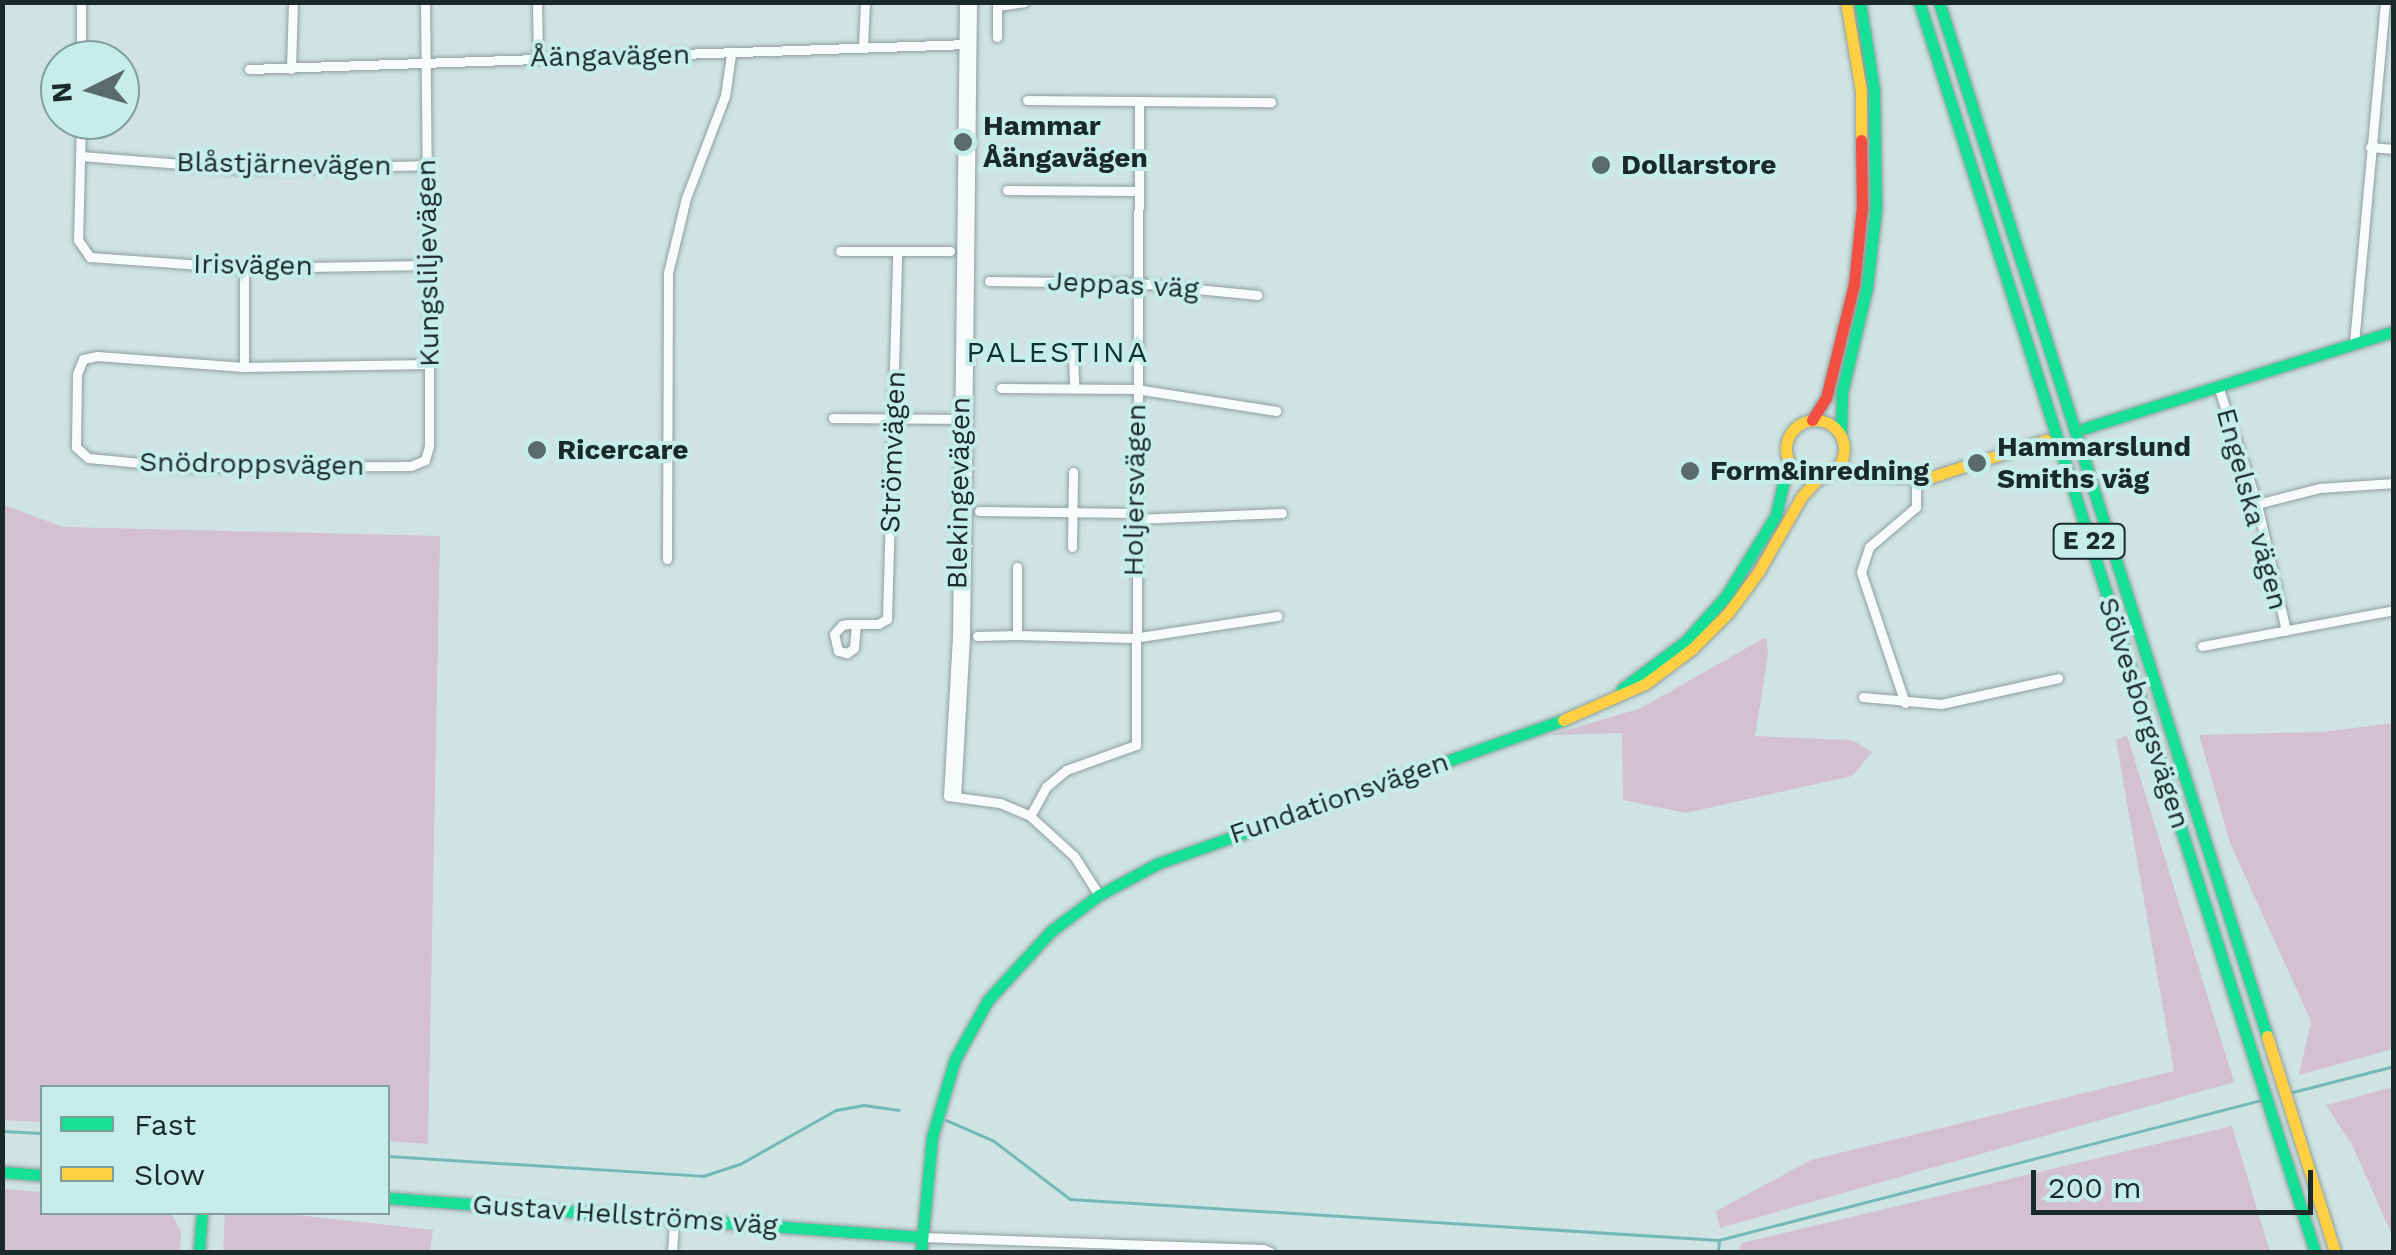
<!DOCTYPE html>
<html>
<head>
<meta charset="utf-8">
<style>
  body { margin:0 }
  #map { position:relative; width:2396px; height:1255px; overflow:hidden; background:#cfe4e2; font-family:"Work Sans",sans-serif }
  div>[style] { position:absolute }
  .green>* { inset:0; background:#d3c0d0 }
  .stream>* { height:2.5px; margin:-1.25px; padding:0 1.25px; transform-origin:1.25px; border-radius:1.25px; background:#73b9b5 }
  .roads { filter:drop-shadow(0 0 2px #8f9f9e) drop-shadow(0 0 2px #8f9f9e) }
  .street>* { height:9px; margin:-4.5px; padding:0 4.5px; transform-origin:4.5px; border-radius:4.5px; background:#f8fbfb }
  .fast>* { height:11px; margin:-5.5px; padding:0 5.5px; transform-origin:5.5px; border-radius:5.5px; background:#16e098 }
  .slow>* { height:11px; margin:-5.5px; padding:0 5.5px; transform-origin:5.5px; border-radius:5.5px; background:#ffcf43 }
  .slow>.ring { margin:-5.5px; padding:0; box-sizing:content-box; background:none; border:11px solid #ffcf43; border-radius:50% }
  .jam>* { height:11px; margin:-5.5px; padding:0 5.5px; transform-origin:5.5px; border-radius:5.5px; background:#f24e42 }
  .dots>* { width:28px; height:28px; translate:-50% -50%; box-sizing:border-box; border:5px solid #c6edea; border-radius:50% }
  span { translate:-50% -50%; white-space:nowrap; text-align:center; line-height:1.15; -webkit-text-stroke:8px #c6edea; paint-order:stroke }
  .shield-label span { padding:2px 8px; background:#c6edea; border:2px solid; border-radius:8px; -webkit-text-stroke-width:0 }
  .shield-label { font-size:25px; color:#1a2a29; font-weight:700 }
  .street-label { font-size:28px; color:#1a2a29 }
  .poi-label { font-size:28px; color:#1a2a29; font-weight:700 }
  .left { translate:0 -50%; text-align:left }
  .neighbourhood-label { font-size:30px; color:#0e3230; letter-spacing:2.5px }
  .frame { position:absolute; inset:0; border:5px solid #1a2a29; pointer-events:none }
  .legend { position:absolute; left:40px; top:1085px; width:350px; height:130px; box-sizing:border-box; background:#c6edea; border:2px solid #819f9d; margin:0; padding:12px 18px; list-style:none; font-size:30px; color:#1a2a29 }
  .legend li { display:flex; align-items:center; gap:20px; height:50px }
  .legend b { width:50px; border:2px solid #819f9d }
  .north { position:absolute; left:40px; top:40px; width:100px; height:100px; box-sizing:border-box; background:#c6edea; border:2px solid #819f9d; border-radius:50%; rotate:265deg; font-size:28px; font-weight:700; line-height:40px; text-align:center; color:#1a2a29 }
  .north::after { content:''; display:block; margin:auto; width:35px; height:45px; background:#596b6a; clip-path:polygon(50% 0,100% 100%,50% 72%,0 100%) }
  .scale { position:absolute; left:2031px; top:1170px; width:282px; height:45px; box-sizing:border-box; border:5px solid #1a2a29; border-top:0; padding-left:12px; font-size:30px; line-height:35px; white-space:nowrap; color:#1a2a29; -webkit-text-stroke:8px #c6edea; paint-order:stroke }
</style>
</head>
<body>
<div id="map">
  <div class="green">
    <div style="clip-path:polygon(2px 504px,63px 527px,440px 536px,428px 1144px,388px 1141px,388px 1088px,42px 1088px,42px 1122px,3px 1120px)"></div>
    <div style="clip-path:polygon(1766px 637px,1768px 655px,1755px 736px,1852px 740px,1872px 752px,1852px 776px,1686px 813px,1623px 800px,1622px 733px,1551px 735px,1641px 708px)"></div>
    <div style="clip-path:polygon(2393px 723px,2393px 1049px,2299px 1075px,2311px 1021px,2230px 843px,2199px 735px,2322px 732px)"></div>
    <div style="clip-path:polygon(2127px 735px,2234px 1082px,1720px 1228px,1716px 1211px,1811px 1160px,2174px 1071px,2116px 740px)"></div>
    <div style="clip-path:polygon(2393px 1087px,2394px 1087px,2393px 1237px,2353px 1147px,2326px 1105px)"></div>
    <div style="clip-path:polygon(2232px 1126px,2270px 1252px,1738px 1252px,1742px 1243px)"></div>
    <div style="clip-path:polygon(3px 1189px,42px 1192px,42px 1212px,171px 1213px,181px 1232px,180px 1252px,3px 1252px)"></div>
    <div style="clip-path:polygon(225px 1213px,278px 1213px,433px 1230px,430px 1252px,223px 1252px)"></div>
  </div>
  <div class="stream">
    <div style="left:2293px;top:1092px;width:104px;rotate:-14.4deg"></div>
    <div style="left:946px;top:1120px;width:52px;rotate:23.6deg"></div>
    <div style="left:994px;top:1141px;width:96px;rotate:37.3deg"></div>
    <div style="left:1070px;top:1199px;width:650px;rotate:3.61deg"></div>
    <div style="left:1719px;top:1240px;width:560px;rotate:-14.48deg"></div>
    <div style="left:2px;top:1131px;width:40px;rotate:2.9deg"></div>
    <div style="left:388px;top:1156px;width:316px;rotate:3.6deg"></div>
    <div style="left:703px;top:1176px;width:39px;rotate:-18deg"></div>
    <div style="left:740px;top:1164px;width:110px;rotate:-29.4deg"></div>
    <div style="left:836px;top:1110px;width:28px;rotate:-10deg"></div>
    <div style="left:864px;top:1105px;width:35px;rotate:8deg"></div>
    <div style="left:1718px;top:1252px;width:11px;rotate:-85deg"></div>
  </div>
  <div class="roads">
    <div class="street">
      <div style="left:81px;top:2px;width:58px;rotate:90deg"></div>
      <div style="left:425px;top:2px;width:362px;rotate:89.4deg"></div>
      <div style="left:429px;top:364px;width:82px;rotate:90deg"></div>
      <div style="left:429px;top:446px;width:15px;rotate:106deg"></div>
      <div style="left:425px;top:460px;width:15px;rotate:157deg"></div>
      <div style="left:411px;top:466px;width:229px;rotate:179.7deg"></div>
      <div style="left:182px;top:467px;width:94px;rotate:-174.5deg"></div>
      <div style="left:88px;top:458px;width:16px;rotate:-137deg"></div>
      <div style="left:76px;top:447px;width:73px;rotate:-89.2deg"></div>
      <div style="left:77px;top:374px;width:16px;rotate:-68deg"></div>
      <div style="left:83px;top:359px;width:14px;rotate:-12deg"></div>
      <div style="left:97px;top:356px;width:147px;rotate:4.3deg"></div>
      <div style="left:244px;top:367px;width:185px;rotate:-0.9deg"></div>
      <div style="left:537px;top:2px;width:56px;rotate:89deg"></div>
      <div style="left:964px;top:2px;width:634px;rotate:90.63deg"></div>
      <div style="left:957px;top:636px;width:160px;rotate:93.2deg"></div>
      <div style="left:948px;top:796px;width:52px;rotate:7.7deg"></div>
      <div style="left:1000px;top:803px;width:33px;rotate:23deg"></div>
      <div style="left:1030px;top:816px;width:59px;rotate:42.3deg"></div>
      <div style="left:1074px;top:856px;width:46px;rotate:57.3deg"></div>
      <div style="left:997px;top:6px;width:27px;rotate:-8deg"></div>
      <div style="left:997px;top:37px;width:35px;rotate:-90deg"></div>
      <div style="left:863px;top:46px;width:44px;rotate:-87.4deg"></div>
      <div style="left:249px;top:69px;width:720px;rotate:-1.99deg"></div>
      <div style="left:291px;top:69px;width:67px;rotate:-88.3deg"></div>
      <div style="left:1027px;top:100px;width:244px;rotate:0.5deg"></div>
      <div style="left:81px;top:120px;width:120px;rotate:91.4deg"></div>
      <div style="left:78px;top:240px;width:21px;rotate:55deg"></div>
      <div style="left:90px;top:257px;width:154px;rotate:4.1deg"></div>
      <div style="left:244px;top:268px;width:184px;rotate:-0.9deg"></div>
      <div style="left:2370px;top:147px;width:24px;rotate:5deg"></div>
      <div style="left:81px;top:156px;width:163px;rotate:4.6deg"></div>
      <div style="left:243px;top:169px;width:184px;rotate:-1.2deg"></div>
      <div style="left:1007px;top:190px;width:131px;rotate:0.4deg"></div>
      <div style="left:840px;top:251px;width:110px"></div>
      <div style="left:244px;top:268px;width:99px;rotate:90deg"></div>
      <div style="left:989px;top:281px;width:148px;rotate:0.8deg"></div>
      <div style="left:1137px;top:283px;width:121px;rotate:5.7deg"></div>
      <div style="left:2354px;top:343px;width:342px;rotate:-84.8deg"></div>
      <div style="left:1073px;top:353px;width:35px;rotate:88deg"></div>
      <div style="left:2218px;top:386px;width:124px;rotate:71.7deg"></div>
      <div style="left:2257px;top:504px;width:130px;rotate:77.1deg"></div>
      <div style="left:1001px;top:388px;width:135px;rotate:0.4deg"></div>
      <div style="left:1136px;top:389px;width:142px;rotate:8.9deg"></div>
      <div style="left:833px;top:418px;width:132px;rotate:0.4deg"></div>
      <div style="left:2257px;top:504px;width:65px;rotate:-14.3deg"></div>
      <div style="left:2320px;top:488px;width:74px;rotate:-3.9deg"></div>
      <div style="left:979px;top:511px;width:156px;rotate:0.7deg"></div>
      <div style="left:1135px;top:519px;width:147px;rotate:-2.3deg"></div>
      <div style="left:1072px;top:547px;width:75px;rotate:-89.2deg"></div>
      <div style="left:667px;top:559px;width:286px;rotate:-89.8deg"></div>
      <div style="left:668px;top:273px;width:77px;rotate:-76.5deg"></div>
      <div style="left:686px;top:198px;width:109px;rotate:-69.1deg"></div>
      <div style="left:725px;top:96px;width:41px;rotate:-81.7deg"></div>
      <div style="left:1017px;top:567px;width:68px;rotate:90deg"></div>
      <div style="left:1017px;top:635px;width:116px;rotate:1.5deg"></div>
      <div style="left:1133px;top:638px;width:146px;rotate:-8.7deg"></div>
      <div style="left:856px;top:624px;width:24px;rotate:95deg"></div>
      <div style="left:854px;top:648px;width:9px;rotate:144deg"></div>
      <div style="left:847px;top:653px;width:9px;rotate:-167deg"></div>
      <div style="left:838px;top:651px;width:17px;rotate:-103deg"></div>
      <div style="left:834px;top:634px;width:12px;rotate:-48deg"></div>
      <div style="left:842px;top:625px;width:5px;rotate:-11deg"></div>
      <div style="left:847px;top:624px;width:31px"></div>
      <div style="left:878px;top:624px;width:10px;rotate:-29deg"></div>
      <div style="left:887px;top:619px;width:368px;rotate:-88.4deg"></div>
      <div style="left:977px;top:636px;width:40px;rotate:-1.4deg"></div>
      <div style="left:2202px;top:646px;width:195px;rotate:-10.6deg"></div>
      <div style="left:1863px;top:697px;width:78px;rotate:5.1deg"></div>
      <div style="left:1941px;top:704px;width:120px;rotate:-12.5deg"></div>
      <div style="left:1905px;top:703px;width:138px;rotate:-108.6deg"></div>
      <div style="left:1861px;top:572px;width:26px;rotate:-72deg"></div>
      <div style="left:1869px;top:547px;width:62px;rotate:-40.4deg"></div>
      <div style="left:1916px;top:507px;width:28px;rotate:-90deg"></div>
      <div style="left:956px;top:797px;width:161px;rotate:-86.8deg"></div>
      <div style="left:965px;top:636px;width:634px;rotate:-89.37deg"></div>
      <div style="left:1030px;top:816px;width:33px;rotate:-61deg"></div>
      <div style="left:1046px;top:787px;width:26px;rotate:-40deg"></div>
      <div style="left:1066px;top:770px;width:74px;rotate:-19.7deg"></div>
      <div style="left:1136px;top:745px;width:644px;rotate:-89.73deg"></div>
      <div style="left:922px;top:1237px;width:341px;rotate:2deg"></div>
      <div style="left:1263px;top:1249px;width:8px;rotate:23deg"></div>
      <div style="left:672px;top:1252px;width:32px;rotate:-86deg"></div>
    </div>
    <div class="fast">
      <div style="left:1919px;top:2px;width:1311px;rotate:72.42deg"></div>
      <div style="left:1939px;top:2px;width:1085px;rotate:72.4deg"></div>
      <div style="left:2085px;top:428px;width:324px;rotate:-17.4deg"></div>
      <div style="left:1841px;top:435px;width:43px;rotate:-88.7deg"></div>
      <div style="left:1842px;top:392px;width:108px;rotate:-76.6deg"></div>
      <div style="left:1867px;top:287px;width:80px;rotate:-83.5deg"></div>
      <div style="left:1876px;top:208px;width:118px;rotate:-91deg"></div>
      <div style="left:1874px;top:90px;width:89px;rotate:-99deg"></div>
      <div style="left:1622px;top:689px;width:80px;rotate:-36.9deg"></div>
      <div style="left:1686px;top:641px;width:60px;rotate:-48.4deg"></div>
      <div style="left:1726px;top:596px;width:95px;rotate:-58.3deg"></div>
      <div style="left:1776px;top:515px;width:54px;rotate:-77.2deg"></div>
      <div style="left:2px;top:1172px;width:40px;rotate:4.3deg"></div>
      <div style="left:388px;top:1198px;width:535px;rotate:4.18deg"></div>
      <div style="left:199px;top:1252px;width:40px;rotate:-85.7deg"></div>
      <div style="left:921px;top:1252px;width:116px;rotate:-84.5deg"></div>
      <div style="left:932px;top:1137px;width:81px;rotate:-73.6deg"></div>
      <div style="left:955px;top:1059px;width:68px;rotate:-60.8deg"></div>
      <div style="left:988px;top:1000px;width:93px;rotate:-47.6deg"></div>
      <div style="left:1051px;top:931px;width:60px;rotate:-36.9deg"></div>
      <div style="left:1099px;top:895px;width:68px;rotate:-28.1deg"></div>
      <div style="left:1159px;top:863px;width:429px;rotate:-19.5deg"></div>
    </div>
    <div class="slow">
      <div style="left:1846px;top:2px;width:90px;rotate:80.4deg"></div>
      <div style="left:1861px;top:91px;width:49px;rotate:90deg"></div>
      <div class="ring" style="left:1786px;top:420px;width:47px;height:47px"></div>
      <div style="left:1833px;top:472px;width:95px;rotate:3.6deg"></div>
      <div style="left:1928px;top:478px;width:124px;rotate:-17.9deg"></div>
      <div style="left:1563px;top:720px;width:90px;rotate:-23.7deg"></div>
      <div style="left:1645px;top:684px;width:59px;rotate:-36.7deg"></div>
      <div style="left:1692px;top:649px;width:51px;rotate:-45deg"></div>
      <div style="left:1728px;top:613px;width:52px;rotate:-53.6deg"></div>
      <div style="left:1759px;top:571px;width:86px;rotate:-60.2deg"></div>
      <div style="left:1802px;top:496px;width:25px;rotate:-47deg"></div>
      <div style="left:2267px;top:1036px;width:226px;rotate:72.5deg"></div>
    </div>
    <div class="jam">
      <div style="left:1812px;top:420px;width:26px;rotate:-58deg"></div>
      <div style="left:1826px;top:398px;width:117px;rotate:-76.2deg"></div>
      <div style="left:1854px;top:284px;width:77px;rotate:-84.1deg"></div>
      <div style="left:1862px;top:207px;width:67px;rotate:-90.9deg"></div>
    </div>
  </div>
  <div class="dots">
    <div style="left:963px;top:142px;background:#596b6a"></div>
    <div style="left:1601px;top:165px;background:#596b6a"></div>
    <div style="left:537px;top:450px;background:#596b6a"></div>
    <div style="left:1977px;top:463px;background:#596b6a"></div>
    <div style="left:1690px;top:471px;background:#596b6a"></div>
  </div>
  <div class="shield-label">
    <span style="left:2089px;top:541px">E 22</span>
  </div>
  <div class="street-label">
    <span style="left:610px;top:56px;rotate:-1deg">Åängavägen</span>
    <span style="left:284px;top:164px;rotate:1deg">Blåstjärnevägen</span>
    <span style="left:428px;top:263px;rotate:-91deg">Kungsliljevägen</span>
    <span style="left:253px;top:265px;rotate:1deg">Irisvägen</span>
    <span style="left:1123px;top:285px;rotate:3deg">Jeppas väg</span>
    <span style="left:893px;top:452px;rotate:-88deg">Strömvägen</span>
    <span style="left:252px;top:464px;rotate:1deg">Snödroppsvägen</span>
    <span style="left:1135px;top:490px;rotate:-89deg">Holjersvägen</span>
    <span style="left:959px;top:493px;rotate:-89deg">Blekingevägen</span>
    <span style="left:2252px;top:509px;rotate:75deg">Engelska vägen</span>
    <span style="left:2144px;top:713px;rotate:72deg">Sölvesborgsvägen</span>
    <span style="left:1339px;top:798px;rotate:-19deg">Fundationsvägen</span>
    <span style="left:625px;top:1215px;rotate:4deg">Gustav Hellströms väg</span>
  </div>
  <div class="poi-label">
    <span class="left" style="left:983px;top:142px">Hammar<br>Åängavägen</span>
    <span class="left" style="left:1621px;top:165px">Dollarstore</span>
    <span class="left" style="left:1997px;top:463px">Hammarslund<br>Smiths väg</span>
    <span class="left" style="left:557px;top:450px">Ricercare</span>
    <span class="left" style="left:1710px;top:471px">Form&amp;inredning</span>
  </div>
  <div class="neighbourhood-label">
    <span style="left:1058px;top:352px">PALESTINA</span>
  </div>
  <div class="frame"></div>
  <ul class="legend">
  <li><b style="height:12px;background:#16e098"></b>Fast</li>
  <li><b style="height:12px;background:#ffcf43"></b>Slow</li>
  </ul>
  <div class="north">N</div>
  <div class="scale">200 m</div>
</div>
</body>
</html>
